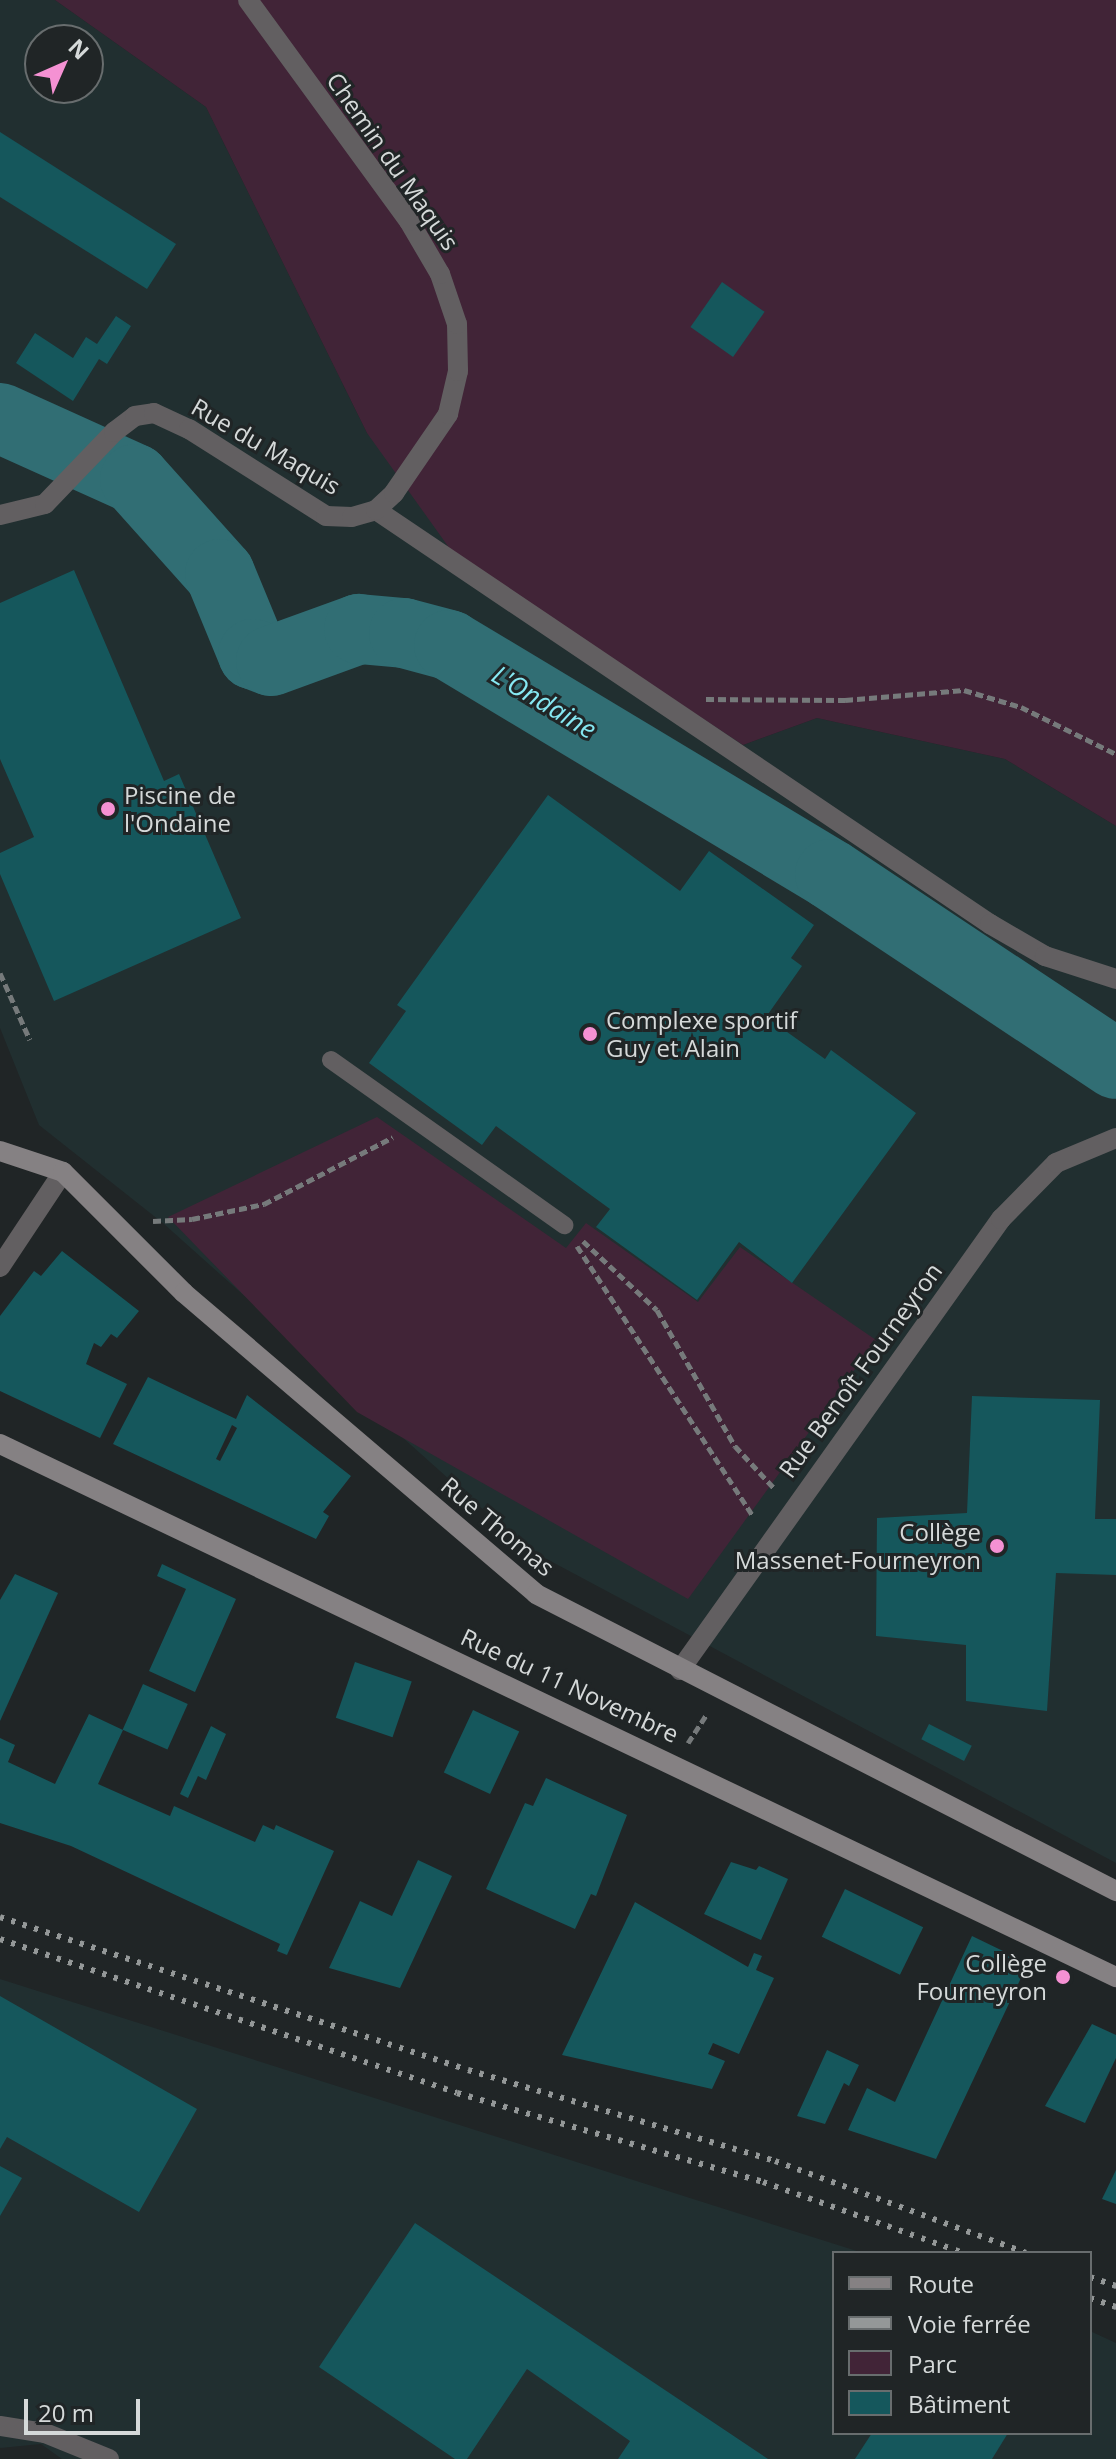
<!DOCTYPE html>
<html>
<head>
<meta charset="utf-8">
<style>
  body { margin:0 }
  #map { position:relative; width:1116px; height:2459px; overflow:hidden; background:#202526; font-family:"Open Sans",sans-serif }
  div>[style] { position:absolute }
  .built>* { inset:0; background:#212f30 }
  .green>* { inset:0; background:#412437 }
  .river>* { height:70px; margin:-35px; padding:0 35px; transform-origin:35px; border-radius:35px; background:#316e74 }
  .building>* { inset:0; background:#15575c; transform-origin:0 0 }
  .path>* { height:5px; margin-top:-2.5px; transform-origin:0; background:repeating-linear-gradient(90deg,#767a7b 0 8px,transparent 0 12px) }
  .lane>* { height:18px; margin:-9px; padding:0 9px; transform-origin:9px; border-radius:9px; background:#625f61 }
  .street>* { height:20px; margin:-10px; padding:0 10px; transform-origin:10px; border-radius:10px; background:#625f61 }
  .secondary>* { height:20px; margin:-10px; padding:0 10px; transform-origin:10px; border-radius:10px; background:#858183 }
  .rail>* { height:6px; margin-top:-3px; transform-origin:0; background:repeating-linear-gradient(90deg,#949898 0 4px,transparent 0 12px) }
  .dots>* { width:22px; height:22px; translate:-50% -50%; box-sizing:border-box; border:4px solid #202526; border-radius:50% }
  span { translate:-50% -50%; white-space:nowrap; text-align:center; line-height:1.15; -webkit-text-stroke:6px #202526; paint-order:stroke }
  .street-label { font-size:24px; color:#d5d9d9 }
  .poi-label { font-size:24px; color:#d5d9d9 }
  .left { translate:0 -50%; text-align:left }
  .right { translate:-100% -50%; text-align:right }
  .water-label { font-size:26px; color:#86e8f2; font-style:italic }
  .legend { position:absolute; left:832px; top:2251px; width:260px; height:184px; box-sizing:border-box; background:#202526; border:2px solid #686d6e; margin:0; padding:10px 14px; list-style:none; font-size:24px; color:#d5d9d9 }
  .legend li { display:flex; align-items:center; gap:16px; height:40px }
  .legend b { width:40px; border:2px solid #686d6e }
  .north { position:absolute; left:24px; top:24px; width:80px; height:80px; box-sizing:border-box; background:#202526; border:2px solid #686d6e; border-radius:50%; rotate:45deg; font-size:22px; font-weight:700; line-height:32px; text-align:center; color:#d5d9d9 }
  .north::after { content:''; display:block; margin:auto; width:28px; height:36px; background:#f591d3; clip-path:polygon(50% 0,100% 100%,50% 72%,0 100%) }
  .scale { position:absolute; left:24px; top:2399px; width:116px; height:36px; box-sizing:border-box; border:4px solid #d5d9d9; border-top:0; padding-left:10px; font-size:24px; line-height:28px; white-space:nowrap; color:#d5d9d9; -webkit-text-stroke:6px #202526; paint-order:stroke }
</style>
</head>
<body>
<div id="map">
  <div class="built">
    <div style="clip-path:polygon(evenodd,0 0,55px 0,206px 107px,367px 433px,743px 745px,817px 718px,1005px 759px,1116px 826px,1116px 1863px,526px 1548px,164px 1224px,39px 1125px,0 1028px,0 0,40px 40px,88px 40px,88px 88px,40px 88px,40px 40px)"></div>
    <div style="clip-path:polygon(0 1979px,863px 2253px,834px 2253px,834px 2433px,1090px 2433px,1090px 2331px,1116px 2343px,1116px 2459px,62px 2459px,41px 2444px,0 2448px)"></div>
  </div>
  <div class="green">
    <div style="clip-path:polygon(55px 0,1116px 0,1116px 826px,1005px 759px,817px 718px,743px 745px,455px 556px,367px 433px,206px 107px)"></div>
    <div style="clip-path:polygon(377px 1117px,566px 1248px,586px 1223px,698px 1302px,740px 1247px,876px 1340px,688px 1599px,357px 1412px,168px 1217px)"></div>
  </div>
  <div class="river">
    <div style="left:0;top:418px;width:148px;rotate:24.3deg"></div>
    <div style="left:135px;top:479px;width:127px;rotate:48.2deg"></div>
    <div style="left:220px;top:574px;width:87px;rotate:67.6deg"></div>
    <div style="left:253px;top:654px;width:19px;rotate:21deg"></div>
    <div style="left:271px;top:661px;width:94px;rotate:-20deg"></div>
    <div style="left:359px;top:629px;width:45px;rotate:5.1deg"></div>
    <div style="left:404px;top:633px;width:47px;rotate:14.9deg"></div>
    <div style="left:449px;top:645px;width:445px;rotate:31deg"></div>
    <div style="left:830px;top:874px;width:343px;rotate:33.6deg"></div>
  </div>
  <div class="building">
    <div style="clip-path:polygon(0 132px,176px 244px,147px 289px,0 197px)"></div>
    <div style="left:722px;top:282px;width:52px;height:55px;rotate:35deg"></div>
    <div style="clip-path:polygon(116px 316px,131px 326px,107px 364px,99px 359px,73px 401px,16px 363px,35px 333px,73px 358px,86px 337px,97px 344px)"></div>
    <div style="clip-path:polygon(74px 570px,164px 781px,179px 774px,241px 918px,54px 1001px,0 874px,0 853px,34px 837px,0 759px,0 603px)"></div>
    <div style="clip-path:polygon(548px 795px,680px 891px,709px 851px,814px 925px,791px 958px,802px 966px,766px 1017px,825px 1059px,831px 1050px,916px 1113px,792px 1283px,739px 1242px,697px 1300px,596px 1227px,610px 1209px,496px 1126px,482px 1145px,369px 1063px,406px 1011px,397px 1005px)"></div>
    <div style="clip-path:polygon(62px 1251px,139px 1311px,117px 1338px,111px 1334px,101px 1347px,94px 1343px,86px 1364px,127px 1384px,100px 1438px,0 1391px,0 1316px,34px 1271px,41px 1276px)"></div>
    <div style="clip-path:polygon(evenodd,148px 1377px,236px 1419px,247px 1395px,351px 1476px,323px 1512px,329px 1516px,316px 1539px,113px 1444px,148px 1377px,232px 1425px,237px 1428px,220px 1461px,216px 1459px,232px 1425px)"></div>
    <div style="clip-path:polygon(972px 1396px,1100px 1400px,1095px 1519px,1116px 1519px,1116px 1575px,1056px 1573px,1047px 1711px,966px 1701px,966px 1645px,876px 1636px,877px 1518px,967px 1513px)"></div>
    <div style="clip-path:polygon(162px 1564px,236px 1599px,195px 1692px,149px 1671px,186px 1589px,157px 1576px)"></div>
    <div style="clip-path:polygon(15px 1574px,58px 1593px,0 1721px,0 1600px)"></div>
    <div style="left:355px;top:1662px;width:60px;height:59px;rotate:19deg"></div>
    <div style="left:143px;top:1684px;width:49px;height:50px;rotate:24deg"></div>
    <div style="left:473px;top:1710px;width:51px;height:69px;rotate:25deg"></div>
    <div style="clip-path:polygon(89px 1714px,123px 1730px,98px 1784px,170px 1816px,174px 1806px,255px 1842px,263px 1825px,274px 1830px,276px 1825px,334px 1851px,287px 1955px,277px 1951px,280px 1944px,71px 1846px,0 1823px,0 1738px,15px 1745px,8px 1762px,55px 1784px)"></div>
    <div style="left:929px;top:1724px;width:48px;height:17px;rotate:27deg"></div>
    <div style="clip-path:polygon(211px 1726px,226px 1734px,206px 1780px,198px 1776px,188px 1798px,180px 1794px)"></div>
    <div style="clip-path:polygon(546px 1778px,627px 1815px,596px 1896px,591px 1894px,575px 1929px,486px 1889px,525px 1803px,533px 1806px)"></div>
    <div style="clip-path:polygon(418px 1860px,452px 1876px,400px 1988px,329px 1968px,360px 1901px,392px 1916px)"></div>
    <div style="clip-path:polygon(731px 1862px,756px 1870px,759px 1866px,788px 1879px,761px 1940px,704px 1914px)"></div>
    <div style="left:845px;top:1889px;width:87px;height:53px;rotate:26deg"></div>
    <div style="clip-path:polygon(635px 1902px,748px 1967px,754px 1953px,762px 1956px,756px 1970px,774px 1978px,739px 2054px,713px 2043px,708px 2054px,725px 2061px,712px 2089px,562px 2055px)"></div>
    <div style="clip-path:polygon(972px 1936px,1028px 1963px,936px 2159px,848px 2130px,867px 2088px,895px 2102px)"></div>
    <div style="clip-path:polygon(0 1996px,197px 2109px,139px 2212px,7px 2137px,0 2149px)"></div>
    <div style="clip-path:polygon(1092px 2024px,1116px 2035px,1116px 2058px,1085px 2123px,1045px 2106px)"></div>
    <div style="clip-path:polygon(827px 2050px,859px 2065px,849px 2086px,844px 2083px,825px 2124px,797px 2116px)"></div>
    <div style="clip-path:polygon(0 2166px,22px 2178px,0 2216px)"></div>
    <div style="clip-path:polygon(1116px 2170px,1116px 2204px,1102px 2199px)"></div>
    <div style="clip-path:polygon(415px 2223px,638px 2372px,768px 2459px,618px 2459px,630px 2441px,527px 2369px,467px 2459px,455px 2459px,319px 2367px)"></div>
    <div style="clip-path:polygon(872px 2433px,1008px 2433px,992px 2459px,855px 2459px)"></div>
  </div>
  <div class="path">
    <div style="left:706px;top:699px;width:139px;rotate:0.4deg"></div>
    <div style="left:845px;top:700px;width:119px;rotate:-4.8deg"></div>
    <div style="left:964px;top:690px;width:59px;rotate:16.6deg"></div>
    <div style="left:1021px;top:707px;width:106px;rotate:26.3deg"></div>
    <div style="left:0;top:973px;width:73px;rotate:65.9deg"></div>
    <div style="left:153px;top:1221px;width:39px;rotate:-3deg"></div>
    <div style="left:192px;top:1219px;width:74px;rotate:-11.8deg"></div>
    <div style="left:264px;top:1204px;width:145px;rotate:-27.4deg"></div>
    <div style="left:583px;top:1241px;width:101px;rotate:43deg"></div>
    <div style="left:657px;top:1310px;width:157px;rotate:60.2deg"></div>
    <div style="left:735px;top:1446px;width:59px;rotate:47.1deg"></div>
    <div style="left:577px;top:1246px;width:322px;rotate:56.9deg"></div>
    <div style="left:688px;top:1743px;width:33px;rotate:-57deg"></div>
  </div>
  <div class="lane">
    <div style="left:331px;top:1060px;width:286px;rotate:35.3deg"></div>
  </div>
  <div class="street">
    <div style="left:376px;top:510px;width:741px;rotate:33.99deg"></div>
    <div style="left:990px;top:924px;width:64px;rotate:30.2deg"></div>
    <div style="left:1045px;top:956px;width:75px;rotate:17.9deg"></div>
    <div style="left:0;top:515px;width:46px;rotate:-13.7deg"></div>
    <div style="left:45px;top:504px;width:100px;rotate:-46.2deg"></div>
    <div style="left:114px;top:432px;width:26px;rotate:-37deg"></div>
    <div style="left:135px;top:416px;width:19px;rotate:-9deg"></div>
    <div style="left:154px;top:413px;width:38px;rotate:25deg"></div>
    <div style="left:189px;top:429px;width:162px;rotate:32.4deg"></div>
    <div style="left:326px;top:516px;width:26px;rotate:2deg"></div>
    <div style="left:352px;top:517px;width:25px;rotate:-16deg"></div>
    <div style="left:376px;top:510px;width:25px;rotate:-43deg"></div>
    <div style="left:394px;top:493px;width:96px;rotate:-55.6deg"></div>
    <div style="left:448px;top:414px;width:44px;rotate:-76.9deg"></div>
    <div style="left:458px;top:371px;width:47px;rotate:-91.2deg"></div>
    <div style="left:457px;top:324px;width:53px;rotate:-108.8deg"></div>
    <div style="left:440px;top:274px;width:61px;rotate:-120.3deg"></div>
    <div style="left:409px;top:221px;width:273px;rotate:-126.1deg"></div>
    <div style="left:0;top:1267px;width:114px;rotate:-56.4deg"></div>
    <div style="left:680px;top:1670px;width:554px;rotate:-54.56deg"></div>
    <div style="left:1001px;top:1219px;width:78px;rotate:-45.5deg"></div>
    <div style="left:1056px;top:1163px;width:65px;rotate:-22.6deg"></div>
    <div style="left:0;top:2426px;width:46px;rotate:8.8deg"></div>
    <div style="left:45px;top:2433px;width:69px;rotate:22.1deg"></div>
  </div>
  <div class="secondary">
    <div style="left:0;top:1151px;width:66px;rotate:18.4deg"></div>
    <div style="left:63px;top:1172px;width:171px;rotate:45deg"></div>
    <div style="left:184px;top:1293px;width:463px;rotate:40.5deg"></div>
    <div style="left:536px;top:1594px;width:652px;rotate:27.12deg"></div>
    <div style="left:0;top:1444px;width:1237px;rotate:25.53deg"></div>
  </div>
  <div class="rail">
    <div style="left:0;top:1917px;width:492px;rotate:18.1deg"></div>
    <div style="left:468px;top:2070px;width:320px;rotate:16.5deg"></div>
    <div style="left:775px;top:2161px;width:267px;rotate:20.1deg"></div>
    <div style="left:0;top:1939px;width:482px;rotate:18.6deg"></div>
    <div style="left:457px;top:2093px;width:319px;rotate:16.2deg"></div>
    <div style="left:763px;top:2182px;width:212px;rotate:19.5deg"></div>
    <div style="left:1090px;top:2277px;width:28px;rotate:19deg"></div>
    <div style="left:1090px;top:2298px;width:28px;rotate:19deg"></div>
  </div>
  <div class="dots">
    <div style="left:108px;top:809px;background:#f591d3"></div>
    <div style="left:590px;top:1034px;background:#f591d3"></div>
    <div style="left:997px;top:1546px;background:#f591d3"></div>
    <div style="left:1063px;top:1977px;background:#f591d3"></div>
  </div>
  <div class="street-label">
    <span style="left:393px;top:161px;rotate:55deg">Chemin du Maquis</span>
    <span style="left:266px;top:446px;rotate:30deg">Rue du Maquis</span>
    <span style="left:860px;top:1370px;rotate:-54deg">Rue Benoît Fourneyron</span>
    <span style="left:498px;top:1526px;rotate:40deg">Rue Thomas</span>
    <span style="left:570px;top:1685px;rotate:25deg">Rue du 11 Novembre</span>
  </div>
  <div class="poi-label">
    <span class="left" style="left:124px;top:809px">Piscine de<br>l'Ondaine</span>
    <span class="left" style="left:606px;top:1034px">Complexe sportif<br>Guy et Alain</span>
    <span class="right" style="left:981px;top:1546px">Collège<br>Massenet-Fourneyron</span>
    <span class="right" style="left:1047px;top:1977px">Collège<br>Fourneyron</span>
  </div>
  <div class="water-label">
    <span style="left:544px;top:702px;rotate:31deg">L'Ondaine</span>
  </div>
  <ul class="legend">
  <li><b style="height:10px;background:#858183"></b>Route</li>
  <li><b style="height:10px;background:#949898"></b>Voie ferrée</li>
  <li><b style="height:22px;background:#412437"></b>Parc</li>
  <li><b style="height:22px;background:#15575c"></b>Bâtiment</li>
  </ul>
  <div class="north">N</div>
  <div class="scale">20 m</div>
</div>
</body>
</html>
